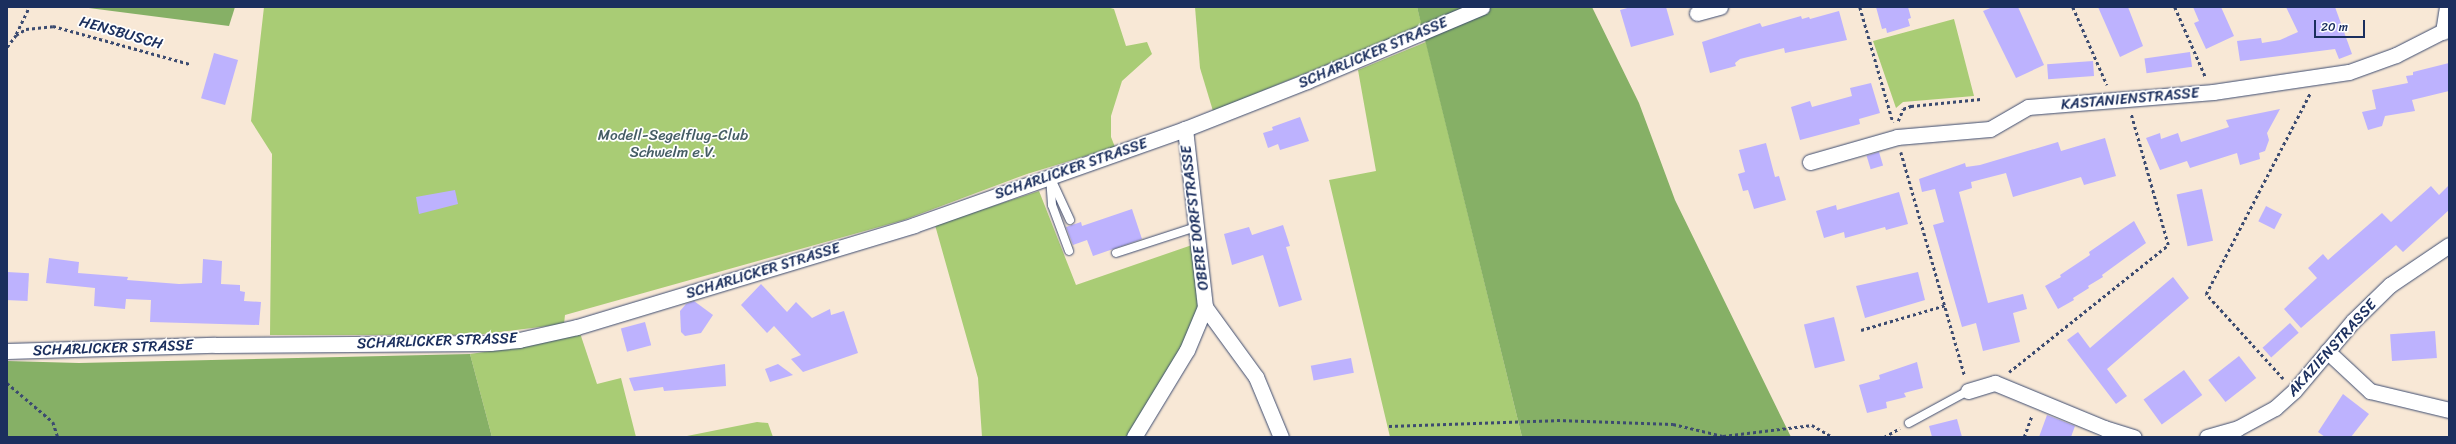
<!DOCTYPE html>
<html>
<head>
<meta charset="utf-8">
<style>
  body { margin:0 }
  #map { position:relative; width:2456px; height:444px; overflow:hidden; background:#f8e8d6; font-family:Sriracha,sans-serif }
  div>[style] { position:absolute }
  .green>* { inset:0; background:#a9cc75 }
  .forest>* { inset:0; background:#86b066 }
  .building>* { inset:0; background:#bdb2fe; transform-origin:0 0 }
  .path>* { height:2.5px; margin-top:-1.25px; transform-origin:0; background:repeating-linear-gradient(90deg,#3c4b70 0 3px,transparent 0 6px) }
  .roads { filter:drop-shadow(0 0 1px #3c4b70) drop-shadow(0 0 1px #3c4b70) }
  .lane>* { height:8px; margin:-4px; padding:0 4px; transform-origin:4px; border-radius:4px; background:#fff }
  .street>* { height:15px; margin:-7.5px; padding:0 7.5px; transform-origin:7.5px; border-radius:7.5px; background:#fff }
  span { translate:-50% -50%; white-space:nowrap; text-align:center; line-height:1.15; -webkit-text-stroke:3.5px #fff; paint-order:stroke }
  .street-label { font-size:15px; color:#1b2f5e }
  .park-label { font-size:15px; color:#465e65 }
  .frame { position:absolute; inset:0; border:8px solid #1b2f5e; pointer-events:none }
  .scale { position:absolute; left:2314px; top:20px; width:51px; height:18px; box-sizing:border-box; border:2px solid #1b2f5e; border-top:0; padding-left:5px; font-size:12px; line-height:14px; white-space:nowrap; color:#1b2f5e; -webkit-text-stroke:3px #fff; paint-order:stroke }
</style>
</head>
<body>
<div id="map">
  <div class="green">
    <div style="clip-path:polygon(264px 7px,1107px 7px,1114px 9px,1126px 46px,1147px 42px,1152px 54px,1122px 81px,1111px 116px,1111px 137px,1115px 147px,1027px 174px,904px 220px,565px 315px,564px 324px,475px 335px,270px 335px,272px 154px,251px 121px)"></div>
    <div style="clip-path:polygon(1195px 7px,1417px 7px,1422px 26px,1213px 111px,1200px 68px)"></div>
    <div style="clip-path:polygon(1954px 19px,1974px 96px,1903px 102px,1896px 108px,1873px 41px)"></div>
    <div style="clip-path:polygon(1426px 42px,1522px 437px,1390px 437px,1329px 180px,1376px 171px,1358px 70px)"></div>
    <div style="clip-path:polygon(1039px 191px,1076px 285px,1192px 245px,1199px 306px,1195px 326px,1128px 437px,982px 437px,978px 378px,935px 225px)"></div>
    <div style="clip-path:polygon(580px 333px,597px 384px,621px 378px,636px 437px,492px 437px,470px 354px,525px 346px)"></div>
    <div style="clip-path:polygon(757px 422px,768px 423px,773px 437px,682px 437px)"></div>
  </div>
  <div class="forest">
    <div style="clip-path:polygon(81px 7px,235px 7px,229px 26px)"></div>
    <div style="clip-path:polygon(1417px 7px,1592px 7px,1639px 103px,1675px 200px,1791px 437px,1522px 437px)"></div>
    <div style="clip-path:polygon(470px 354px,492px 437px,7px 437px,7px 361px,79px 363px)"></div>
  </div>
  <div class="building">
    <div style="clip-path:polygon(1631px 7px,1666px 7px,1674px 35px,1631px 47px,1620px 10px)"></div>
    <div style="clip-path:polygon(1876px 7px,1908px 7px,1911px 18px,1908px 19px,1910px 26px,1887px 33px,1886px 28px,1882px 29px)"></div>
    <div style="clip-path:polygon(1993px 7px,2018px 7px,2044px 65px,2016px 78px,1983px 11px)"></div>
    <div style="clip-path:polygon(2098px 7px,2128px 7px,2143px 46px,2120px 57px)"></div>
    <div style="clip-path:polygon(2193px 7px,2221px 7px,2234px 36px,2206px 49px,2194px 23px,2199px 21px)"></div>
    <div style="clip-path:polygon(2286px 7px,2335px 7px,2352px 54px,2339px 59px,2335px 49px,2240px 61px,2237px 41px,2261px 38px,2262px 43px,2280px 40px,2298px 32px)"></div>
    <div style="clip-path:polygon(1839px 11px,1847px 40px,1785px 53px,1784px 48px,1740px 59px,1735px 63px,1736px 66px,1710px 73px,1702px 42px,1760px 23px,1762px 27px,1801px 16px,1802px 19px,1809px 17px,1810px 19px)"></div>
    <div style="left:2190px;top:52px;width:15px;height:46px;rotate:82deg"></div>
    <div style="left:214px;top:53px;width:25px;height:47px;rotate:16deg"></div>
    <div style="left:2093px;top:61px;width:15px;height:46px;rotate:86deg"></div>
    <div style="clip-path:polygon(2449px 63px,2449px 91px,2412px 100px,2415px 111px,2385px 116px,2382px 126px,2368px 130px,2362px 112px,2376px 109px,2372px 90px,2408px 83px,2406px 76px,2413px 75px,2413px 72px)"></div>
    <div style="clip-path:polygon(1871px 83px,1880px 113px,1859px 119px,1860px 124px,1800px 140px,1791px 107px,1810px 101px,1812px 107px,1852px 96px,1850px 88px)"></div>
    <div style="clip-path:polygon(2280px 109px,2267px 133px,2269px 140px,2265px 151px,2259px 153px,2260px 159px,2240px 165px,2237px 153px,2190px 168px,2187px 161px,2160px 170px,2146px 138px,2160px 133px,2161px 139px,2178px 133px,2181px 142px,2229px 127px,2226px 120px)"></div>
    <div style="clip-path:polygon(1300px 117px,1309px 141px,1280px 150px,1278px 144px,1268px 148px,1263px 133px,1273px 130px,1272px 127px)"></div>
    <div style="clip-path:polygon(2105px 138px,2116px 176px,2084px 185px,2081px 177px,2013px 197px,2006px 173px,1971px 182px,1972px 188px,1959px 192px,1988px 303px,2023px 294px,2027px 309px,2013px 313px,2020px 342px,1983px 351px,1976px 323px,1962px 327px,1933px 225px,1944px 222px,1935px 189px,1922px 192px,1919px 179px,1965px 163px,1966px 167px,1980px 165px,2058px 142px,2061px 151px)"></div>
    <div style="clip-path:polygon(1766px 143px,1775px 177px,1779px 176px,1786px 200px,1754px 209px,1748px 190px,1743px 191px,1738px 174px,1745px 172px,1739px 150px)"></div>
    <div style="left:1879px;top:152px;width:14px;height:13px;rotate:73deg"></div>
    <div style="clip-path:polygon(2449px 185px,2449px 210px,2403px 252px,2396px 245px,2301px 328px,2284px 309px,2317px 278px,2308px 268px,2323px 254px,2328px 260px,2382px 213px,2391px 222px,2431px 186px,2439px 195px)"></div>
    <div style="left:2202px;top:189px;width:53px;height:26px;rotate:78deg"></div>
    <div style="clip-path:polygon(455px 190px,458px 204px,419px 214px,416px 197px)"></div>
    <div style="clip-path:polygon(1899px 192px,1908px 224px,1886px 230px,1885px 227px,1845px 238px,1844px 232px,1824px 238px,1816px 211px,1836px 205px,1837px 210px)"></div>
    <div style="left:2266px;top:206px;width:18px;height:17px;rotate:27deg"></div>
    <div style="clip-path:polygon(1132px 209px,1142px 239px,1093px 256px,1087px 240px,1073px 245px,1066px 227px,1081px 222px,1082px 226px)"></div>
    <div style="clip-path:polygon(2134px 221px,2146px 243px,2102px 275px,2103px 277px,2088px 286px,2089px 288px,2073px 298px,2074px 300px,2058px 309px,2045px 286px,2061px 277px,2060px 275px,2090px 255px,2089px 252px)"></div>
    <div style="clip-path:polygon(1283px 225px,1290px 246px,1286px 247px,1302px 300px,1279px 307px,1263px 255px,1232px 265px,1224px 234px,1249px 227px,1252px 235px)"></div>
    <div style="clip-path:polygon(49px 258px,79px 262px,78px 273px,128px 277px,127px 280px,179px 284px,202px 283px,203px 259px,222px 261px,221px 284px,240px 285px,240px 291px,245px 292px,244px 301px,261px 302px,259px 325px,150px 322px,151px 300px,126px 299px,125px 309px,94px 306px,95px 288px,46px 283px)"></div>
    <div style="left:7px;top:272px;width:22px;height:28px;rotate:3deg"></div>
    <div style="clip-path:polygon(1918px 272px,1925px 300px,1865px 318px,1856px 286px)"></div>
    <div style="clip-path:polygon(2173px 277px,2189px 298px,2107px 369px,2127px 396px,2116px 404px,2067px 340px,2078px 332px,2090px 348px)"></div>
    <div style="clip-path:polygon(761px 284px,787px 312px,796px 302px,812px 318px,830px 309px,831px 315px,844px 311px,858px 353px,803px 372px,791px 359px,801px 355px,774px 326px,767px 333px,741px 305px)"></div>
    <div style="clip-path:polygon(694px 301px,713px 315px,701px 333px,685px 336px,681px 332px,680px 311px,686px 304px)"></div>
    <div style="left:1834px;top:317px;width:45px;height:31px;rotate:76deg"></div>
    <div style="left:645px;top:322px;width:24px;height:25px;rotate:75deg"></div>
    <div style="left:2290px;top:323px;width:13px;height:37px;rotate:48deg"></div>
    <div style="left:2435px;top:331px;width:27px;height:45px;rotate:86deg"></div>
    <div style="left:2239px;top:356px;width:28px;height:39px;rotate:52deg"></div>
    <div style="left:1351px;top:358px;width:15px;height:41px;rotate:79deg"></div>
    <div style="clip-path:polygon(1917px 362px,1923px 388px,1904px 393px,1906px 397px,1886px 402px,1887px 408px,1867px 413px,1859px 385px,1880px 379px,1879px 375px)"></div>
    <div style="clip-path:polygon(725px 364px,726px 386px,664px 391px,663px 387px,634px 391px,629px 378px)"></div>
    <div style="clip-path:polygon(778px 364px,793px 375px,770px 382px,765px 369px)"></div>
    <div style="left:2184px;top:370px;width:31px;height:50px;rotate:54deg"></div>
    <div style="clip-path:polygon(2343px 394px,2369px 414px,2351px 437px,2325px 437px,2318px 432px)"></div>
    <div style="clip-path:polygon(2047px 415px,2075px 426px,2071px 437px,2039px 437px)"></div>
    <div style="clip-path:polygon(1957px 419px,1962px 437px,1932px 437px,1929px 426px)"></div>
  </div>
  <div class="path">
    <div style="left:1860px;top:7px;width:120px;rotate:74deg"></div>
    <div style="left:2073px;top:7px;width:85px;rotate:66.4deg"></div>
    <div style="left:2175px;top:7px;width:77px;rotate:66.4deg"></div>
    <div style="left:16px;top:34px;width:30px;rotate:-64deg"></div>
    <div style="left:7px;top:47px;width:15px;rotate:-53deg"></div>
    <div style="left:16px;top:35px;width:12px;rotate:-31deg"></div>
    <div style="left:26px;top:29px;width:27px;rotate:-6deg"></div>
    <div style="left:53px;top:26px;width:142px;rotate:15.5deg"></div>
    <div style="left:1898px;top:121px;width:13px;rotate:-67deg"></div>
    <div style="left:1903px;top:109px;width:9px;rotate:-21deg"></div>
    <div style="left:1911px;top:106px;width:70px;rotate:-5.7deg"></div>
    <div style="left:1901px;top:152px;width:233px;rotate:74.1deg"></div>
    <div style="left:1861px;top:330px;width:89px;rotate:-16.4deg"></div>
    <div style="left:2009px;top:372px;width:203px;rotate:-38.6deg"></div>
    <div style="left:2168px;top:245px;width:136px;rotate:-105.8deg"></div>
    <div style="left:2283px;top:379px;width:115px;rotate:-132.2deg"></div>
    <div style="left:2206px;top:294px;width:226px;rotate:-62.6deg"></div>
    <div style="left:7px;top:383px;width:60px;rotate:40.3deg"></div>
    <div style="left:53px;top:422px;width:16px;rotate:72deg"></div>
    <div style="left:1389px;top:426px;width:168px;rotate:-2deg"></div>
    <div style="left:1557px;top:420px;width:116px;rotate:2deg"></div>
    <div style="left:1673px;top:424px;width:51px;rotate:13.5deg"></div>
    <div style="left:1723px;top:436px;width:90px;rotate:-7deg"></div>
    <div style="left:1812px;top:425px;width:24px;rotate:30deg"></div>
    <div style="left:1884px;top:437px;width:18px;rotate:-29deg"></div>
    <div style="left:2024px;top:437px;width:23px;rotate:-70deg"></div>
  </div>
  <div class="roads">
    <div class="lane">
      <div style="left:1050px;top:176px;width:29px;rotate:86deg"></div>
      <div style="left:1052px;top:205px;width:49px;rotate:69.7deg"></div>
      <div style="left:1052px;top:181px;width:43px;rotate:65.2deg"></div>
      <div style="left:1116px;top:253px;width:84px;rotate:-18deg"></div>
      <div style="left:1909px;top:423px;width:67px;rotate:-28.5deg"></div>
    </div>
    <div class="street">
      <div style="left:1697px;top:13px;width:24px;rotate:-15deg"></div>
      <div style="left:2443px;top:32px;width:25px;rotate:-81deg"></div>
      <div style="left:1810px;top:162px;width:91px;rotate:-16deg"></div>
      <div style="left:1897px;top:137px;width:93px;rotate:-4.9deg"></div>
      <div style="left:1990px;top:129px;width:44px;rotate:-30.1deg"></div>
      <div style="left:2028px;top:107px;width:186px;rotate:-4.6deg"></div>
      <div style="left:2213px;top:92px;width:137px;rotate:-8.4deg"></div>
      <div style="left:2349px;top:72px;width:50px;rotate:-19.9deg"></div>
      <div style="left:2396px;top:55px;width:59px;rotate:-27deg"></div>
      <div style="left:1205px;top:307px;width:87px;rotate:53.9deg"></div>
      <div style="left:1256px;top:377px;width:65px;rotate:67.4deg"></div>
      <div style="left:7px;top:351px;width:208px;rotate:-1.7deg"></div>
      <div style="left:215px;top:345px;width:275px;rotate:-0.4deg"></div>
      <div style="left:490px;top:343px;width:29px;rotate:-6deg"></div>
      <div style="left:519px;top:340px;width:59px;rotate:-12.6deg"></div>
      <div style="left:577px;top:327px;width:352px;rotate:-16.8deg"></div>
      <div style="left:914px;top:225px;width:288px;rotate:-19.5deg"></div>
      <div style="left:1185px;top:129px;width:131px;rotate:-21.5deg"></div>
      <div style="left:1307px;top:81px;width:190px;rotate:-22.9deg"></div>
      <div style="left:2327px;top:351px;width:59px;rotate:42.9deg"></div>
      <div style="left:2370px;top:391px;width:81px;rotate:13.5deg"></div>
      <div style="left:1968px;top:391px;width:28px;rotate:-17deg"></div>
      <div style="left:1995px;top:383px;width:118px;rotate:22.4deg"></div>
      <div style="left:2104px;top:428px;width:31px;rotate:17deg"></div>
      <div style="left:1134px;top:437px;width:102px;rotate:-58.7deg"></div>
      <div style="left:1187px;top:350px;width:47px;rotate:-67.3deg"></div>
      <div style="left:1205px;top:307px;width:179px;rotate:-96.4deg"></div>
      <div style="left:2207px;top:437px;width:32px;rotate:-16deg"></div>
      <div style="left:2238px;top:428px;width:42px;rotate:-28.4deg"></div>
      <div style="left:2275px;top:408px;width:25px;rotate:-42deg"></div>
      <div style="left:2294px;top:391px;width:92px;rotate:-49.9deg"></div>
      <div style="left:2353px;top:321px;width:52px;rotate:-44.2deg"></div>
      <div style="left:2390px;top:285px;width:71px;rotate:-34.1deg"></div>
    </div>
  </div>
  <div class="street-label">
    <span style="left:121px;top:33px;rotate:16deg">HENSBUSCH</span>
    <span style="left:1373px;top:53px;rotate:-23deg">SCHARLICKER STRASSE</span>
    <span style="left:2130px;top:99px;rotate:-5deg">KASTANIENSTRASSE</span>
    <span style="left:1071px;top:169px;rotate:-19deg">SCHARLICKER STRASSE</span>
    <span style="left:1195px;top:218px;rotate:-97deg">OBERE DORFSTRASSE</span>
    <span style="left:763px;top:271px;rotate:-17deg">SCHARLICKER STRASSE</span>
    <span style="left:437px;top:341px;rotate:-2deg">SCHARLICKER STRASSE</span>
    <span style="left:113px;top:348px;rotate:-2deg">SCHARLICKER STRASSE</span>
    <span style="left:2332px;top:348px;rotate:-48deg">AKAZIENSTRASSE</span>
  </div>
  <div class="park-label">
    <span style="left:673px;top:144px">Modell-Segelflug-Club<br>Schwelm e.V.</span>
  </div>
  <div class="frame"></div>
  <div class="scale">20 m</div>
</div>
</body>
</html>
